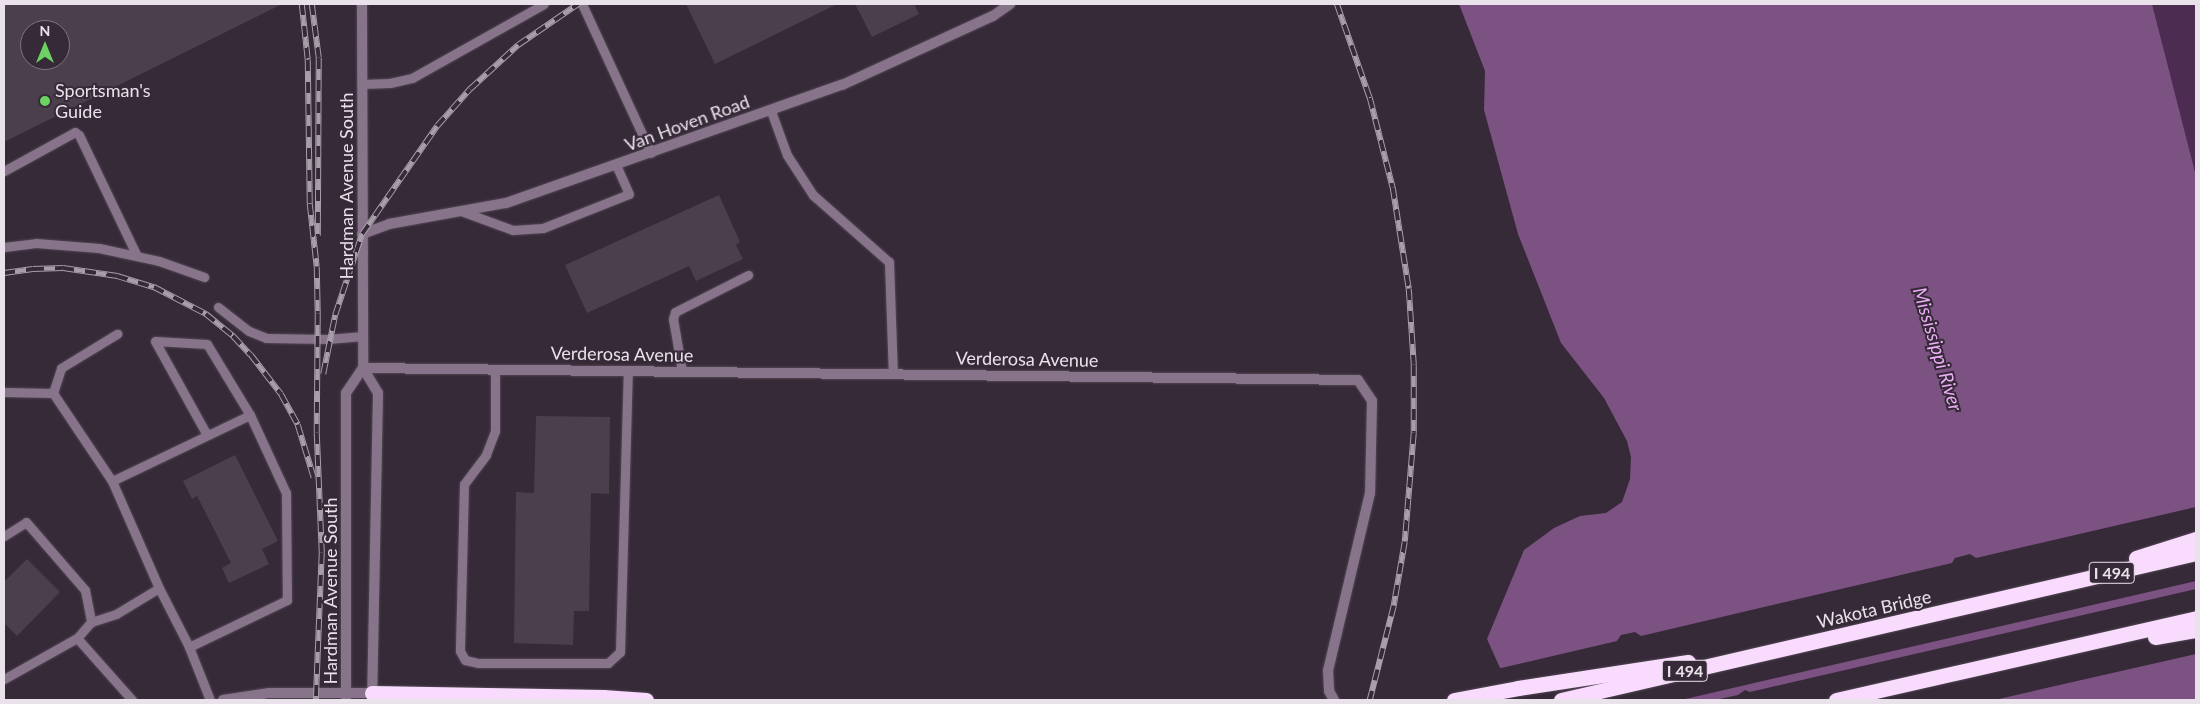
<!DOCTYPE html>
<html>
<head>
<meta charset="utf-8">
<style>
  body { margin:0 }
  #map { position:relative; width:2200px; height:704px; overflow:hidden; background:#362a38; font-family:Lato,sans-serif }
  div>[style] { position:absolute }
  .green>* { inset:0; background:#4c2c51 }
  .water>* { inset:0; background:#7c5282 }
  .pier>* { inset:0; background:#362a38 }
  .building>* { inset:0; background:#4c3f4d }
  .roads { filter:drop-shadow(0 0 1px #534755) drop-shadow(0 0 1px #534755) }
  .service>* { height:9px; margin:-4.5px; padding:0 4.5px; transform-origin:4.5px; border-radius:4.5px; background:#87748a }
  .minor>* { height:10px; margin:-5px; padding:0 5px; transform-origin:5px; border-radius:5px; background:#87748a }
  .tertiary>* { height:10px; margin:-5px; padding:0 5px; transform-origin:5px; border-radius:5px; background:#87748a }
  .motorway>* { height:15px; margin:-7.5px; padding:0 7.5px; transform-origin:7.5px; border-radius:7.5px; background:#f9dcfd }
  .rail>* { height:5.5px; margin-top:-2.75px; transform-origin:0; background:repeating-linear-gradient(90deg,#362a38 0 11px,#a79ea9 0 22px); box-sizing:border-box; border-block:1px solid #a79ea9 }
  .dots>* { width:14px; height:14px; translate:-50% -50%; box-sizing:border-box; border:2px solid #362a38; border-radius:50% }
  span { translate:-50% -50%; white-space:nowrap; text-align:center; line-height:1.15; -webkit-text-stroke:4px #362a38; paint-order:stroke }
  .shield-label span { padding:1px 4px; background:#362a38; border:1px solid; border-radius:4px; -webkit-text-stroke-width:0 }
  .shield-label { font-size:16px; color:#eae2eb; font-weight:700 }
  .poi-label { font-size:18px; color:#eae2eb }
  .left { translate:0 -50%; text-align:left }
  .street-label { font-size:18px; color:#eae2eb }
  .water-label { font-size:19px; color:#edaff7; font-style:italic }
  .frame { position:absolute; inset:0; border:5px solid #eae2eb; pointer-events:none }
  .north { position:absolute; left:20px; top:20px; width:50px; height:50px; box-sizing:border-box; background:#362a38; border:1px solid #7e7480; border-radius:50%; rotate:0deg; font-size:14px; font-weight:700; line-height:20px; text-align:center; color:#eae2eb }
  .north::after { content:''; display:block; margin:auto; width:18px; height:22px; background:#6cd362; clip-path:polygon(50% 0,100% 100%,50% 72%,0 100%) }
</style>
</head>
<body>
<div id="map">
  <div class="green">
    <div style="clip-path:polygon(2152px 4px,2196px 4px,2196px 176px,2164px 52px)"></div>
  </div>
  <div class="water">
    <div style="clip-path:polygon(1459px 4px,2152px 4px,2196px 176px,2196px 700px,1518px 700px,1509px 688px,1487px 639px,1524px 550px,1554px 528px,1580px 516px,1606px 513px,1622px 502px,1630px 479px,1631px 457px,1627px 441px,1604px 398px,1561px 343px,1518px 234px,1484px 110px,1485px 71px)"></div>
  </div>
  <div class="pier">
    <div style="clip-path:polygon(2196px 507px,2196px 581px,1681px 700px,1515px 700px,1507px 689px,1497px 669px,1617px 641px,1621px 635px,1635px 632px,1641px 636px,1952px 563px,1955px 558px,1970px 554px,1976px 558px)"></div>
    <div style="clip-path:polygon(2196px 589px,2196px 654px,1994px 700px,1715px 700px,1738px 695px,1745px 690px,1750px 692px)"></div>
  </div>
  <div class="building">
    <div style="clip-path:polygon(evenodd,4px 4px,282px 4px,4px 142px,4px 4px,30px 30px,60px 30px,60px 60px,30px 60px,30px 30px)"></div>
    <div style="clip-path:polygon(686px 4px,837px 4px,715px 64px)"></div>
    <div style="clip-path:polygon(855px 4px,914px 4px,919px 14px,872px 37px)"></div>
    <div style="clip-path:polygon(719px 195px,740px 242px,736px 245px,743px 259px,696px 281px,689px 266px,587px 313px,565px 265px)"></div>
    <div style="clip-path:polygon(536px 416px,610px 417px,609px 494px,591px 493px,589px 611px,574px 611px,573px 645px,514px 643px,516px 492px,534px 493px)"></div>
    <div style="clip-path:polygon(235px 455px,278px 541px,262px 549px,269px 564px,229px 583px,222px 568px,231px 563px,197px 496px,192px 499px,183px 481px)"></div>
    <div style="clip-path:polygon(27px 559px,60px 592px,17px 636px,4px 623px,4px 582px)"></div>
  </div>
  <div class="roads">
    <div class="service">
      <div style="left:582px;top:4px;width:164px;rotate:65.2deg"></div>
      <div style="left:362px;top:84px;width:28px;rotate:-2deg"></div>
      <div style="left:390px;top:83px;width:23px;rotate:-13deg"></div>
      <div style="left:412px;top:78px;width:151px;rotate:-29.3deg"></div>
      <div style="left:771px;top:111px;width:47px;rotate:70deg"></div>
      <div style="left:787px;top:155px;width:48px;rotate:57deg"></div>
      <div style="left:813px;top:195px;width:101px;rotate:41.4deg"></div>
      <div style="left:889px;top:262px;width:112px;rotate:88deg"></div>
      <div style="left:4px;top:171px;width:81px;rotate:-28.8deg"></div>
      <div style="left:75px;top:132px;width:5px;rotate:37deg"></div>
      <div style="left:79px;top:135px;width:134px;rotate:64.4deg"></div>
      <div style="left:461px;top:211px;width:55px;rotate:20.1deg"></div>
      <div style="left:513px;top:230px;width:30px;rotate:-4deg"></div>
      <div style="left:543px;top:228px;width:92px;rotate:-21.6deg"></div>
      <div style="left:629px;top:194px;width:32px;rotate:-114deg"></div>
      <div style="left:4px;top:247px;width:32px;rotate:-7deg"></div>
      <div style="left:36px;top:243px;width:63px;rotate:4.5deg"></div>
      <div style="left:99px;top:248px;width:61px;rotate:12.2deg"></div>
      <div style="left:159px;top:261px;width:48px;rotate:19.6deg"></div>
      <div style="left:218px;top:307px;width:39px;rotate:38deg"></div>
      <div style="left:249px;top:331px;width:18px;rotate:22deg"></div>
      <div style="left:266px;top:338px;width:62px;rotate:0.9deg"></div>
      <div style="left:328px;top:339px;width:35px;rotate:-5deg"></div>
      <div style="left:495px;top:369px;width:62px;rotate:90deg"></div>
      <div style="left:495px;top:431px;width:26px;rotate:111deg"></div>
      <div style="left:486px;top:455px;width:36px;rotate:127deg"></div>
      <div style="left:464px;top:484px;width:167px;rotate:91.4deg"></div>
      <div style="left:460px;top:651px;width:10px;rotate:61deg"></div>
      <div style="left:465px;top:660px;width:13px;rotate:13deg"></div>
      <div style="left:478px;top:663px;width:130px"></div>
      <div style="left:608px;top:663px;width:16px;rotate:-43deg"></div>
      <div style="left:620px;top:652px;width:281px;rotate:-88.4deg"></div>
      <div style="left:682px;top:371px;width:53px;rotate:-99.8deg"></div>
      <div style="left:673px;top:319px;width:7px;rotate:-74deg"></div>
      <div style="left:675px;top:312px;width:82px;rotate:-26.9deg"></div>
      <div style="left:4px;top:392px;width:49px;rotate:1.2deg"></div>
      <div style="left:53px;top:393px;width:106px;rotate:56.2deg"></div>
      <div style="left:112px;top:481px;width:117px;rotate:66.3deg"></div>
      <div style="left:159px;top:588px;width:50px;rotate:148.8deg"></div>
      <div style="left:116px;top:614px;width:26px;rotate:162deg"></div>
      <div style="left:53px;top:393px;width:26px;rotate:-72deg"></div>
      <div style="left:61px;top:368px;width:66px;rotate:-31.3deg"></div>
      <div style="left:207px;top:435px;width:107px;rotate:-119deg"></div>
      <div style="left:155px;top:341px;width:52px;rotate:3.3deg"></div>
      <div style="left:207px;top:344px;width:83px;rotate:58.8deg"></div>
      <div style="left:250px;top:415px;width:86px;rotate:65.2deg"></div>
      <div style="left:286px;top:493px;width:107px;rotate:89.5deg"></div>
      <div style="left:287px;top:600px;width:109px;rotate:154.4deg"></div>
      <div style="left:189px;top:647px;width:57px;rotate:68.4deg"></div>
      <div style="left:112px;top:481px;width:153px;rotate:-25.6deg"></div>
      <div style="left:4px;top:536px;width:26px;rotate:-32deg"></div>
      <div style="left:26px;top:522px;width:90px;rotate:49.1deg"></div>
      <div style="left:85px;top:590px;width:33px;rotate:79deg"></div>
      <div style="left:91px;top:622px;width:21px;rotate:131deg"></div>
      <div style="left:77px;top:638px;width:84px;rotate:150.7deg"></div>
      <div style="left:159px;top:588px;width:66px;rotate:63deg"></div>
      <div style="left:77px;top:638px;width:83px;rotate:48.4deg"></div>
    </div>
    <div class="minor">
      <div style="left:362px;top:234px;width:29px;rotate:-20deg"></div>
      <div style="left:389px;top:224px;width:119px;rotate:-10.2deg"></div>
      <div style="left:506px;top:203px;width:356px;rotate:-19.4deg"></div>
      <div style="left:842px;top:85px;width:166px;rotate:-24.6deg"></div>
      <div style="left:993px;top:16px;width:21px;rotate:-35deg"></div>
      <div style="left:363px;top:368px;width:995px;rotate:0.69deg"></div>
      <div style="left:1358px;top:380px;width:25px;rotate:56deg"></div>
      <div style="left:1372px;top:401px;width:92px;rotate:91.2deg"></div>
      <div style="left:1370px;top:493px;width:182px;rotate:103.3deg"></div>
      <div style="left:1328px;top:670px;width:21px;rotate:87deg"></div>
      <div style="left:1329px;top:691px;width:10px;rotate:61deg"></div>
    </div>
    <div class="tertiary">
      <div style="left:362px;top:4px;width:364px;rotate:89.8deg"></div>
      <div style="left:363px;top:368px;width:29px;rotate:59deg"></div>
      <div style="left:378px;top:393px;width:306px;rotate:91.1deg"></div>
      <div style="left:223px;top:700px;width:47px;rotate:-8.7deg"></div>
      <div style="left:269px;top:693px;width:103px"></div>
      <div style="left:346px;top:700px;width:307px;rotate:-90deg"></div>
      <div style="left:346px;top:393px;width:30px;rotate:-56deg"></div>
    </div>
    <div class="motorway">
      <div style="left:2136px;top:558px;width:63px;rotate:-17.6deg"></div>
      <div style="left:2155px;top:637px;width:42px;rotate:-9.7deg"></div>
      <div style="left:372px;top:693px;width:231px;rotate:1deg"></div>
      <div style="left:603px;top:697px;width:43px;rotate:4deg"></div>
      <div style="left:1454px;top:700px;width:65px;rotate:-10.6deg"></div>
      <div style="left:1518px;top:688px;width:172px;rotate:-8.7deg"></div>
      <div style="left:1561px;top:700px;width:652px;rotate:-13.03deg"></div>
      <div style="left:1836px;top:700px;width:369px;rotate:-12.8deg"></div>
    </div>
  </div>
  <div class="rail">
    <div style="left:302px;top:4px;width:56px;rotate:83.9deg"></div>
    <div style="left:308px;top:60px;width:144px;rotate:89.2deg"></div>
    <div style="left:310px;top:204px;width:63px;rotate:83.7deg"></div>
    <div style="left:317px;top:267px;width:47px;rotate:88.8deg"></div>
    <div style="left:318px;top:314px;width:119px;rotate:90.5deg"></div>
    <div style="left:317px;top:433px;width:120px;rotate:87.6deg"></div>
    <div style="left:322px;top:553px;width:147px;rotate:92.3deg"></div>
    <div style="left:312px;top:4px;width:54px;rotate:82.6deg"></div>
    <div style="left:319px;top:58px;width:178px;rotate:90.3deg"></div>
    <div style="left:1337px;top:4px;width:100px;rotate:70.7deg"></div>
    <div style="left:1370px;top:98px;width:93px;rotate:75.7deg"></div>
    <div style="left:1393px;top:188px;width:102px;rotate:81deg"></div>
    <div style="left:1409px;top:289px;width:76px;rotate:86.2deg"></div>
    <div style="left:1414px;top:365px;width:68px;rotate:90deg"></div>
    <div style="left:1414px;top:433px;width:109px;rotate:94.7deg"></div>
    <div style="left:1405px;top:542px;width:65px;rotate:99.8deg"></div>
    <div style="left:1394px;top:606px;width:97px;rotate:104.3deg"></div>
    <div style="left:4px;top:273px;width:29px;rotate:-8deg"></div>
    <div style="left:33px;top:269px;width:30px;rotate:-2deg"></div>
    <div style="left:63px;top:268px;width:55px;rotate:8.4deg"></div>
    <div style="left:117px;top:276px;width:39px;rotate:17deg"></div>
    <div style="left:154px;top:287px;width:59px;rotate:27.4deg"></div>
    <div style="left:206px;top:314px;width:35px;rotate:39deg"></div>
    <div style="left:233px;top:336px;width:26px;rotate:47deg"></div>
    <div style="left:251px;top:355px;width:49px;rotate:52.4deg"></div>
    <div style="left:281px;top:394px;width:35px;rotate:61deg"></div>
    <div style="left:298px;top:425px;width:55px;rotate:73.2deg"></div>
    <div style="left:323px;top:374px;width:60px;rotate:-78.5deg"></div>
    <div style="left:335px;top:315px;width:85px;rotate:-71.6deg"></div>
    <div style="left:362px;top:234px;width:131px;rotate:-55.2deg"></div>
    <div style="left:437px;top:126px;width:50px;rotate:-48.3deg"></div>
    <div style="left:470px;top:89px;width:65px;rotate:-42.5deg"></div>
    <div style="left:518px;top:45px;width:73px;rotate:-34.3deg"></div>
  </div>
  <div class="dots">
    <div style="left:45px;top:101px;background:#6cd362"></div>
  </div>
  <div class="shield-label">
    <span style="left:2112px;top:573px">I 494</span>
    <span style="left:1685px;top:671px">I 494</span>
  </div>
  <div class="poi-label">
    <span class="left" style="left:55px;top:101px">Sportsman's<br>Guide</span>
  </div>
  <div class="street-label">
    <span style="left:687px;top:123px;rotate:-20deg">Van Hoven Road</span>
    <span style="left:346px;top:186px;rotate:-90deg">Hardman Avenue South</span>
    <span style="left:622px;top:354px;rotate:1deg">Verderosa Avenue</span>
    <span style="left:1027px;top:359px;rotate:1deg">Verderosa Avenue</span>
    <span style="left:330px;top:591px;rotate:-90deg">Hardman Avenue South</span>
    <span style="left:1874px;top:609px;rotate:-13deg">Wakota Bridge</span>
  </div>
  <div class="water-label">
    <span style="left:1938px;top:349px;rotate:73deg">Mississippi River</span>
  </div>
  <div class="frame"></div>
  <div class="north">N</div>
</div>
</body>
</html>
